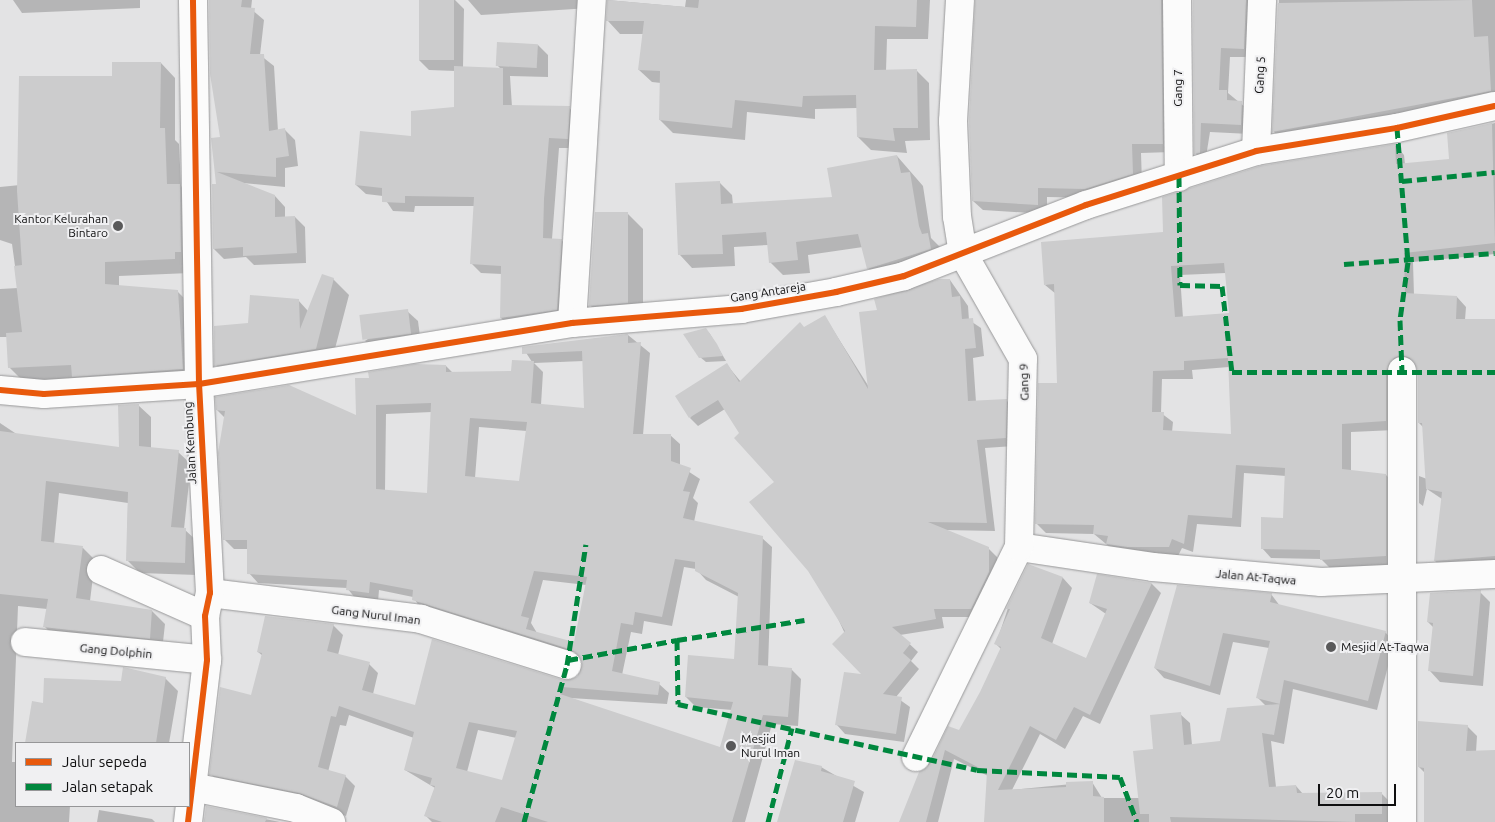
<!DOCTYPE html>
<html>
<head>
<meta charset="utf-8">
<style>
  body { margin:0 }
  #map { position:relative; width:1495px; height:822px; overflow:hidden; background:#e3e3e4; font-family:Ubuntu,sans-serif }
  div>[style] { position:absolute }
  .shadow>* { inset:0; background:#0003 }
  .building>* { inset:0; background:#cccccd; transform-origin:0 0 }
  .roads { filter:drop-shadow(0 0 1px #989899) drop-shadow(0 0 1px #989899) }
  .minor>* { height:28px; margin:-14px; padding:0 14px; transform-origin:14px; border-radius:14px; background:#fbfbfb }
  .quiet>* { height:5px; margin-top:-2.5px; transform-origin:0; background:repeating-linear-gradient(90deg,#00873e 0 10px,transparent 0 15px) }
  .cycleway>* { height:6px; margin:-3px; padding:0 3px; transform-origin:3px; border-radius:3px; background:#e8590c }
  .dots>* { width:14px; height:14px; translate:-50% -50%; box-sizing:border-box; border:2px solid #f0f0f2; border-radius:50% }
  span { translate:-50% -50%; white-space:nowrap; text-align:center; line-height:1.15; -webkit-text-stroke:4px #f0f0f2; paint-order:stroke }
  .street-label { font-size:12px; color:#0f0f10 }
  .poi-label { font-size:12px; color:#0f0f10 }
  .right { translate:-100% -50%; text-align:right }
  .left { translate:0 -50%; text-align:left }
  .legend { position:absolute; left:15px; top:742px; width:175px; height:65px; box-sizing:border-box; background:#f0f0f2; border:1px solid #969698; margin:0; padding:6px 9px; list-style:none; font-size:15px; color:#0f0f10 }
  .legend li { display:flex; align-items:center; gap:10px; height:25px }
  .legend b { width:25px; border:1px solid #969698 }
  .scale { position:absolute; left:1318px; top:784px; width:78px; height:22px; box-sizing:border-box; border:2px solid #0f0f10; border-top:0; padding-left:6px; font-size:15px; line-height:18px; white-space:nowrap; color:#0f0f10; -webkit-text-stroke:4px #f0f0f2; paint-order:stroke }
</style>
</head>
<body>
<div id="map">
  <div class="shadow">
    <div style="clip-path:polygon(13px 0,140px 0,140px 8px,22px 13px)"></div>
    <div style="clip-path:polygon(210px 0,252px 0,251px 9px,264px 20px,260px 55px,274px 66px,278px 131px,285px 130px,295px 140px,298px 166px,285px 168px,285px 187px,243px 183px,275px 196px,285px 207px,285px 218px,295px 217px,305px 227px,306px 263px,254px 265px,246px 257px,224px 259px,214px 249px,217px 185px,212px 139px,221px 138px)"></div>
    <div style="clip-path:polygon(420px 0,455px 0,464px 9px,463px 68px,501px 69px,498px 66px,538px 45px,548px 55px,548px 77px,510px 76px,512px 107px,569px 108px,579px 117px,577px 148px,559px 148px,552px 239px,561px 240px,571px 249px,566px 319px,511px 327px,501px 318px,502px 274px,481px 273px,472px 264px,475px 206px,415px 206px,414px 212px,393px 211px,383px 196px,366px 194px,356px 185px,455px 108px,456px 71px,429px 70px,419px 60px)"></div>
    <div style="clip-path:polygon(596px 0,590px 8px,481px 15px,468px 0)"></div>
    <div style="clip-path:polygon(607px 0,685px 7px,686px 0,930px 0,928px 39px,887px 39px,886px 71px,917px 71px,929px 83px,930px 140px,905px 141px,907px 153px,871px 150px,858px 137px,857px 108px,815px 109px,815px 119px,747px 112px,745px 140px,673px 133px,660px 120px,661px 83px,652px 82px,639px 70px,643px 34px,620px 34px,608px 21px)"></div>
    <div style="clip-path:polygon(976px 0,1175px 0,1172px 152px,1141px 153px,1142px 183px,1095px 198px,1047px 197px,1047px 214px,983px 210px,973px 201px)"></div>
    <div style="clip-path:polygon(1194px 0,1261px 0,1253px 57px,1230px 57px,1228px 93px,1251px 112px,1250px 134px,1210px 132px,1205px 163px,1196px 154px)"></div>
    <div style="clip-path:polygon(1279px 0,1495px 0,1495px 101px,1283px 141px,1274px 132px)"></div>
    <div style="clip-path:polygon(161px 63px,175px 78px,175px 140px,179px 144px,181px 186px,194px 199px,190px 273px,119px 276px,119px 287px,177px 291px,192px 306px,197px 384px,24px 382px,9px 367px,8px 337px,0 337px,0 289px,18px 288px,12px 244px,0 240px,0 187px,20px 185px,113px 77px)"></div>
    <div style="clip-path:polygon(evenodd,1495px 123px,1495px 254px,1413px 262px,1414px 295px,1457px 297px,1466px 307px,1465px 320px,1495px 320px,1495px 567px,1444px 570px,1435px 561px,1442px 499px,1427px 489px,1423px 506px,1419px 503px,1419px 476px,1427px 479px,1424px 428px,1419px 423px,1419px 370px,1413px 364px,1395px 430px,1351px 432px,1351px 471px,1386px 475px,1395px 484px,1395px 565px,1331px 569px,1321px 559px,1271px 558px,1262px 548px,1285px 519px,1286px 476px,1244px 473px,1241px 527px,1197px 524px,1193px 552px,1182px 548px,1178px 556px,1117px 553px,1094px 534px,1046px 533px,1036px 523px,1058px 385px,1056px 294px,1045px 285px,1164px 233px,1395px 145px,1404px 155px,1405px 164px,1450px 160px,1448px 134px,1495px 123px,1226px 273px,1230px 314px,1183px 318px,1180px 275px,1226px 273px,1495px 123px,1229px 367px,1232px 435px,1172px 432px,1173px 422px,1161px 413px,1162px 379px,1193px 379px,1192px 370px,1229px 367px)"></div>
    <div style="clip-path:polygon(897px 156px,923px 186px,931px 238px,940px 247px,944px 261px,881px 281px,868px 268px,863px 247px,808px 255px,810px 273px,783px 275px,770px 262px,768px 245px,734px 247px,735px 266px,692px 268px,680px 255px,720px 183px,732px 195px,733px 205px,833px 198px)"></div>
    <div style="clip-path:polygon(627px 213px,643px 229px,643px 318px,605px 321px,590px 305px)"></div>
    <div style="clip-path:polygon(333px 279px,349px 295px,331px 364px,231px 381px,216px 365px,249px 325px,298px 300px,308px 311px)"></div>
    <div style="clip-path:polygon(950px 280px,968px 306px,969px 320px,981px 328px,984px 356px,973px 358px,976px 402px,1006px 400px,1015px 409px,1014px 446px,985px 448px,995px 531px,945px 530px,988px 548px,997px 557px,997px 581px,980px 617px,942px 617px,944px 628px,900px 635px,918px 652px,911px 661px,919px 669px,896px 697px,910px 707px,904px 742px,845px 734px,837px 725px,864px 675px,775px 482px,725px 409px,698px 426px,690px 418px,727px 365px,741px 382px,825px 317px,869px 387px,879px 311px)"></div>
    <div style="clip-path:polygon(407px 311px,418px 321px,421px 344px,376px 351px,365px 341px)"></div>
    <div style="clip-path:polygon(705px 329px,710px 334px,726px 361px,706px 362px,700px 357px)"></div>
    <div style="clip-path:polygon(evenodd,628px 335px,650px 353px,643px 435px,670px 435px,680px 444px,680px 466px,700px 479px,693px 498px,698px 503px,694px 522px,762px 538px,772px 547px,768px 667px,791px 669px,801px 679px,798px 726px,772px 724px,745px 822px,432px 822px,425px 815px,435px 788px,405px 770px,414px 738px,349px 715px,346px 726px,340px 725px,328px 772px,345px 776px,355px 786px,346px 816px,310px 802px,220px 784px,211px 774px,252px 696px,263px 656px,258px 652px,333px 625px,343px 635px,338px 655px,369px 664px,378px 673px,373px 694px,416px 707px,579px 677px,583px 661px,422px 610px,413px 597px,379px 590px,378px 602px,356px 599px,347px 588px,258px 583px,249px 573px,248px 549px,234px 549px,224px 539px,225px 418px,217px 410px,358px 417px,370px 379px,446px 366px,453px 373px,512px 372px,532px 362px,523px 348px,628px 335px,584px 361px,586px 409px,541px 405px,543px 372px,534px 363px,584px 361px,628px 335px,432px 412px,428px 494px,385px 491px,386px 414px,432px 412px,628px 335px,479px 427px,527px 431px,520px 482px,475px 478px,479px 427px,628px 335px,684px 567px,696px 569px,706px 580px,739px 597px,735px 661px,686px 697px,696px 707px,732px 710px,721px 749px,570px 698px,667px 704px,669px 693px,659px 684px,622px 675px,631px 632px,642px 634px,644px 621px,672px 626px,684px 567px,628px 335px,543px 580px,586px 585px,575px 644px,537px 633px,531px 623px,543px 580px,628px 335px,478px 730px,517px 738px,503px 782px,467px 772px,478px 730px)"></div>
    <div style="clip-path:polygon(138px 405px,151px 417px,151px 449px,178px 452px,191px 464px,184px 529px,198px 542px,197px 575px,140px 573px,127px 560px,128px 503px,59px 493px,54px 544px,83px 548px,95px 560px,90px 601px,152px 611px,165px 624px,162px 651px,57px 639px,45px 627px,47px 609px,18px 606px,12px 762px,16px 762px,16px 806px,70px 806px,69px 822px,0 822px,0 423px,18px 435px,120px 449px)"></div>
    <div style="clip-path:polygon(1029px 566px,1063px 578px,1072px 588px,1052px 644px,1087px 659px,1106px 614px,1090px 603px,1098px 576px,1152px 584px,1161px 593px,1100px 724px,1083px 716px,1065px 749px,1040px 734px,1012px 790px,1092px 782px,1102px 798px,1140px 798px,1154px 750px,1180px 714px,1190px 723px,1192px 745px,1221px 742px,1266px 706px,1257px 697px,1269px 648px,1233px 642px,1220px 695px,1164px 678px,1155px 668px,1271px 594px,1280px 606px,1385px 632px,1394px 642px,1377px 710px,1293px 689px,1284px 744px,1271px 741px,1276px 787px,1296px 786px,1303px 794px,1381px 793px,1391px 803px,1391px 822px,985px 822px,988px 776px,954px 759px,938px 822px,900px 822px,920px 773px,960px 731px,981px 692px,1002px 650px,996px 644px,1008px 608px)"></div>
    <div style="clip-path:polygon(1480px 592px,1490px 602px,1483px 686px,1440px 682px,1430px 671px,1434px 628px,1428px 622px)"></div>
    <div style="clip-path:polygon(165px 678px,178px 691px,169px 743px,26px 743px,33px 702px,44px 704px,122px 682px)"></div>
    <div style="clip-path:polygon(1467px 726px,1477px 736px,1476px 752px,1495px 752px,1495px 822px,1425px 822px,1425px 773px,1419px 767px)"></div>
    <div style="clip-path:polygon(821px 767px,864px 792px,855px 822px,778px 822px)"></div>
    <div style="clip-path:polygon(207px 807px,280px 822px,204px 822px)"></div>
    <div style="clip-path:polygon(99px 810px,152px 819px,155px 822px,97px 822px)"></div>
  </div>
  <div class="building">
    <div style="clip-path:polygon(209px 0,242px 0,241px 7px,255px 8px,250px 54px,264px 54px,269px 131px,285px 128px,289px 156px,276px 158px,276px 177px,217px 172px,275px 195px,275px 217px,295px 216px,297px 253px,243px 256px,243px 247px,213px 249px,212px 184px,216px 184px,211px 138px,220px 137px,210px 74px)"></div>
    <div style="left:419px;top:0;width:35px;height:60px"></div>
    <div style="clip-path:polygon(607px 0,698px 8px,699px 0,917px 0,916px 27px,875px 26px,874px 70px,917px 69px,918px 128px,893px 128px,895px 141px,857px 137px,856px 95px,803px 96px,802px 107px,735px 100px,732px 128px,659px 120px,660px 71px,638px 70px,644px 21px,606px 21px)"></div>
    <div style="clip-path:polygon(975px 0,1161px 0,1163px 144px,1132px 144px,1133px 174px,1085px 189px,1038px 188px,1038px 205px,972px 201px,969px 121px)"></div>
    <div style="clip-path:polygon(1193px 0,1246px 0,1244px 49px,1221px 48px,1219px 90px,1227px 90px,1227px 100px,1242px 101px,1241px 125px,1201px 123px,1200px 153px,1194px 154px)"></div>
    <div style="clip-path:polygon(1472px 0,1474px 37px,1488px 36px,1491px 91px,1272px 132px,1278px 3px)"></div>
    <div style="left:497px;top:42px;width:41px;height:24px;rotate:3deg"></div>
    <div style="clip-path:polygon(112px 62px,161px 62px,160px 128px,165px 128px,167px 184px,180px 184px,181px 252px,175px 252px,175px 259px,105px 262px,105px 284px,178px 290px,183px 369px,72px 377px,71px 365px,8px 368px,6px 333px,22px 332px,14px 266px,22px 265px,17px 191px,19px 76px,112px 76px)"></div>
    <div style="clip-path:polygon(454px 66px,503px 68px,503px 105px,570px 106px,568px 139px,549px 138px,544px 199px,543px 238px,562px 239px,557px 310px,500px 318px,501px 266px,470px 264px,474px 197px,405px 196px,405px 203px,382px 202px,382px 188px,355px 185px,360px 131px,411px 136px,411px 111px,454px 107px)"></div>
    <div style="clip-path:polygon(evenodd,1492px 123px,1495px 243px,1404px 253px,1405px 293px,1457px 296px,1456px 319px,1495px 319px,1495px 556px,1434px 561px,1442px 492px,1426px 489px,1422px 423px,1418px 423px,1418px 371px,1410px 358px,1402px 355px,1394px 358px,1386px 371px,1386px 421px,1342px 424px,1342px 469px,1386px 474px,1386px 556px,1320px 560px,1320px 550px,1261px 549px,1261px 517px,1283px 518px,1285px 468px,1236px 465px,1232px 518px,1188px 515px,1184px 544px,1172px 539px,1169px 547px,1127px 547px,1106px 544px,1108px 536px,1093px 534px,1094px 525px,1035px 524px,1038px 383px,1057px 383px,1054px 284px,1044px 285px,1041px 242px,1163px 232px,1162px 197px,1260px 166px,1395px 144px,1396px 164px,1449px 159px,1447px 133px,1492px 123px,1224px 263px,1229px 313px,1175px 317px,1171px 266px,1224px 263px,1492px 123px,1228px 358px,1231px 434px,1163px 430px,1164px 412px,1152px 412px,1153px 371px,1184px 370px,1184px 361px,1228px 358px)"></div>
    <div style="clip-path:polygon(897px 155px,901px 173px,910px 172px,919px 226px,922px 234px,928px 233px,931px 249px,867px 269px,858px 234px,796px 242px,798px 260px,769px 263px,766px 232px,722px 235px,723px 254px,678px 255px,675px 183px,720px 181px,721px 204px,832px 197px,827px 168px)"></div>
    <div style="clip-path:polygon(595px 212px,628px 212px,628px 303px,589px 306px)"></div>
    <div style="clip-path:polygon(322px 274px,334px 278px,316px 349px,214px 366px,214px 326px,248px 323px,250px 295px,299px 299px,300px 329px)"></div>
    <div style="clip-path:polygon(939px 279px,950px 279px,952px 297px,960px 296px,962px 319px,973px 318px,976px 348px,965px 349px,968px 401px,1007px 399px,1006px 438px,977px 440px,987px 523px,928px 522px,989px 547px,989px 572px,971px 609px,934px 609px,936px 619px,892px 627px,911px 643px,903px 653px,911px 660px,883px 694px,902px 697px,896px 734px,835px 725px,844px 672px,861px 674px,832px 644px,845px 631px,808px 571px,749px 502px,774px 482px,734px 438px,739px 433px,718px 400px,689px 418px,675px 396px,727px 363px,739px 382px,800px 322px,804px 327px,825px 315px,868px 389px,859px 312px,877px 310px,874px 299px)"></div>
    <div style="left:408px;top:309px;width:25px;height:49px;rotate:83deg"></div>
    <div style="clip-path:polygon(706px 328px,717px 344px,723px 356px,699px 358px,683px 334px)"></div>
    <div style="clip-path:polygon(evenodd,628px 334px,628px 343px,641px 342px,633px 434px,671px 434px,671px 461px,691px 468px,683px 491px,690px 492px,683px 518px,763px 536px,758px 665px,792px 668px,788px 717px,763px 715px,732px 822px,548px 822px,501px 807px,495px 822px,442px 822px,424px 816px,435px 786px,430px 785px,432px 778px,404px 770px,414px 732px,339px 706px,336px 717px,331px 716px,318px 767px,346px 775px,337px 807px,299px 793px,209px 775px,220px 687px,251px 695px,262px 653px,257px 652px,265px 616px,334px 624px,327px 651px,370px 662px,362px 690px,415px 705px,432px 639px,563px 680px,577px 677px,582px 662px,572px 650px,412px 600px,413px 590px,370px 582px,369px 593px,346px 590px,347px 580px,247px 574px,247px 540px,223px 540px,218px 453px,225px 411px,216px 410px,215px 397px,289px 385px,356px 415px,355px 378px,369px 378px,368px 372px,415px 364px,446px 365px,446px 372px,511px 371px,512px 360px,534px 361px,531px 403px,584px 408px,582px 351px,522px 354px,522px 347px,628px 334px,431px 403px,427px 493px,376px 489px,376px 405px,431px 403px,628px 334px,470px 418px,527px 422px,519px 481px,465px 476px,470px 418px,628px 334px,675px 559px,695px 562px,695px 571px,738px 593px,734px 659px,688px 655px,685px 697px,733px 702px,720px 747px,560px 694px,562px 687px,658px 695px,660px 682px,612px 671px,621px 623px,633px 625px,635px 612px,662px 617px,675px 559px,628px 334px,534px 571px,587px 577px,574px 642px,526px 629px,529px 618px,521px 616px,534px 571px,628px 334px,469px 722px,517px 731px,502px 780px,456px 768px,469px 722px)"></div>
    <div style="clip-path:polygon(139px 404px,139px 446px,179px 450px,171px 527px,186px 528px,185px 563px,126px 561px,128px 492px,46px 481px,41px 541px,83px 546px,76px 598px,152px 610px,150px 639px,43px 627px,48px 599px,0 594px,0 431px,119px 447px,118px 405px)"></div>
    <div style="clip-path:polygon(1028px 564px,1063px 577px,1041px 638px,1086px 658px,1107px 609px,1089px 603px,1097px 574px,1152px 583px,1090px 715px,1074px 707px,1056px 740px,1030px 726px,998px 790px,1066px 787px,1066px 782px,1093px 781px,1093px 796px,1104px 797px,1104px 822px,984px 822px,987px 772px,945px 750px,926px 822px,899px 822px,919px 772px,930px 764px,948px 726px,959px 730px,980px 692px,1001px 647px,994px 644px,1010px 609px,1006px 609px)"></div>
    <div style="clip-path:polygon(1177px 585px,1272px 593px,1270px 602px,1386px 631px,1368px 701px,1284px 680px,1274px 735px,1262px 733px,1269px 787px,1296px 785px,1297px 793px,1382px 792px,1382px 814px,1355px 814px,1355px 822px,1170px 817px,1171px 822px,1149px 822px,1149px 814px,1140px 814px,1133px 751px,1153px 749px,1150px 715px,1181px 712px,1184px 745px,1220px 741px,1227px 708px,1280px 704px,1256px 698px,1270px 641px,1223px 633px,1210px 686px,1154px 668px)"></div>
    <div style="clip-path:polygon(1481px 590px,1473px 676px,1428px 671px,1433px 623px,1427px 622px,1430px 593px)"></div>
    <div style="clip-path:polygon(123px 667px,166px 677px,156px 743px,25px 743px,32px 701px,43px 703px,44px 678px,121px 681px)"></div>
    <div style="clip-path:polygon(1418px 721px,1468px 725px,1466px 751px,1495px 750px,1495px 822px,1424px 822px,1424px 768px,1418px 767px)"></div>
    <div style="clip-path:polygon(795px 760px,822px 766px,821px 771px,855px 781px,843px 822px,777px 822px)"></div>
    <div style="clip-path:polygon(206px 806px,267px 818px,265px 822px,204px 822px)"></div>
  </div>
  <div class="roads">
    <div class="minor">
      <div style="left:1177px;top:0;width:177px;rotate:89.4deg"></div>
      <div style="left:1256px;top:151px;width:151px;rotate:-87.7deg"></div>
      <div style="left:572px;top:323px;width:324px;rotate:-86.5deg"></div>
      <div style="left:0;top:390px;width:44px;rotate:5.2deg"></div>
      <div style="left:44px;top:394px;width:155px;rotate:-3.7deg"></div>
      <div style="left:199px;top:384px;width:378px;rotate:-9.3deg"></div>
      <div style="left:572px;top:323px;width:170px;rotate:-4.7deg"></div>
      <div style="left:741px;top:309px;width:97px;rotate:-10.1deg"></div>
      <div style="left:836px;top:292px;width:70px;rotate:-13.2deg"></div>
      <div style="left:904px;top:276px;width:195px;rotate:-21.3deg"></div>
      <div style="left:1086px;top:205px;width:178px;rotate:-17.6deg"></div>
      <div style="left:1256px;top:151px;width:143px;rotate:-9.3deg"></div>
      <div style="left:1397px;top:128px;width:100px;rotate:-12.7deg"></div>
      <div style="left:1019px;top:547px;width:135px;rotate:8.5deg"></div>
      <div style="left:1153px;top:567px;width:169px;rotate:5.1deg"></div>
      <div style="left:1321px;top:582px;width:174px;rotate:-2.6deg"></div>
      <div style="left:101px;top:570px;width:114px;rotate:23.9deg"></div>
      <div style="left:210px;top:593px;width:213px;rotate:7deg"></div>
      <div style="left:421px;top:619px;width:153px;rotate:17.5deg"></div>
      <div style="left:25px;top:642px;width:183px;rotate:5.6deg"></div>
      <div style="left:916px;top:757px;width:234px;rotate:-63.9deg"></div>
      <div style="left:1019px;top:547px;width:188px;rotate:-88.8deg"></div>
      <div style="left:1023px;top:359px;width:121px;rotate:-119.7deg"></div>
      <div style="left:963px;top:254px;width:37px;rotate:-99deg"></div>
      <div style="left:957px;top:217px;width:96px;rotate:-92.4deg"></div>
      <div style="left:953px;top:121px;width:121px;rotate:-86.7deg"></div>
      <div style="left:192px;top:787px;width:106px;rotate:11.4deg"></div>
      <div style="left:296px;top:808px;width:38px;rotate:22deg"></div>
      <div style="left:188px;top:822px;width:163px;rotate:-83.3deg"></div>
      <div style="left:207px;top:660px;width:44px;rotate:-92.6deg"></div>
      <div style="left:205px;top:616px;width:24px;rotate:-78deg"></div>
      <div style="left:210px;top:593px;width:209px;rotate:-93deg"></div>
      <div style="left:199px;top:384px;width:384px;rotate:-90.9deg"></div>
      <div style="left:1402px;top:822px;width:451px;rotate:-90deg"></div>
    </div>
  </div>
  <div class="quiet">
    <div style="left:1397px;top:128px;width:134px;rotate:85.3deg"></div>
    <div style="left:1408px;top:262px;width:59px;rotate:97.9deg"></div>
    <div style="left:1400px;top:320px;width:51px;rotate:87.8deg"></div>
    <div style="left:1179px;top:177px;width:108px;rotate:89.5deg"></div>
    <div style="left:1180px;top:285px;width:42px;rotate:1.4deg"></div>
    <div style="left:1222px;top:286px;width:87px;rotate:83.4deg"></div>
    <div style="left:1232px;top:372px;width:263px"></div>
    <div style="left:1402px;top:181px;width:93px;rotate:-5.5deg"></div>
    <div style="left:1344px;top:264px;width:151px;rotate:-4.2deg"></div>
    <div style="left:677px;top:640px;width:129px;rotate:-8.9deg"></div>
    <div style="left:568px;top:660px;width:111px;rotate:-10.4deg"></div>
    <div style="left:677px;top:640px;width:64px;rotate:89.1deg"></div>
    <div style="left:678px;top:704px;width:306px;rotate:12.4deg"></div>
    <div style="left:977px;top:770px;width:143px;rotate:2.8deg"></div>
    <div style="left:1120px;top:777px;width:48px;rotate:69.3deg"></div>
    <div style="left:524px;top:822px;width:163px;rotate:-74.7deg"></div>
    <div style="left:567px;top:665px;width:122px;rotate:-81.1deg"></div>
    <div style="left:768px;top:822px;width:97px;rotate:-75.7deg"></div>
  </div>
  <div class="cycleway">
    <div style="left:0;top:390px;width:44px;rotate:5.2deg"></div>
    <div style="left:44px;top:394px;width:155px;rotate:-3.7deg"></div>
    <div style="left:199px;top:384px;width:378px;rotate:-9.3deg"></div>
    <div style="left:572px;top:323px;width:170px;rotate:-4.7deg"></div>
    <div style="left:741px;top:309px;width:97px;rotate:-10.1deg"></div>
    <div style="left:836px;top:292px;width:70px;rotate:-13.2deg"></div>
    <div style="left:904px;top:276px;width:195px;rotate:-21.3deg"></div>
    <div style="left:1086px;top:205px;width:178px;rotate:-17.6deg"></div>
    <div style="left:1256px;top:151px;width:143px;rotate:-9.3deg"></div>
    <div style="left:1397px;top:128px;width:100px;rotate:-12.7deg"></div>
    <div style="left:188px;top:822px;width:163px;rotate:-83.3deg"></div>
    <div style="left:207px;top:660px;width:44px;rotate:-92.6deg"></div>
    <div style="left:205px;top:616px;width:24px;rotate:-78deg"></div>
    <div style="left:210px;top:593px;width:209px;rotate:-93deg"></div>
    <div style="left:199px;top:384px;width:384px;rotate:-90.9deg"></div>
  </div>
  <div class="dots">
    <div style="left:118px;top:226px;background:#59595a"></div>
    <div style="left:1331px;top:647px;background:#59595a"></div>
    <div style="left:731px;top:746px;background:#59595a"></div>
  </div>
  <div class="street-label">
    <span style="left:1260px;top:75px;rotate:-87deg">Gang 5</span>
    <span style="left:1178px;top:88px;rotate:-90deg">Gang 7</span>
    <span style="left:768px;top:292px;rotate:-9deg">Gang Antareja</span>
    <span style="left:1024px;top:382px;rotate:-92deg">Gang 9</span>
    <span style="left:190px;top:443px;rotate:-93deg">Jalan Kembung</span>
    <span style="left:1256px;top:577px;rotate:5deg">Jalan At-Taqwa</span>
    <span style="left:376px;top:615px;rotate:7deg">Gang Nurul Iman</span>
    <span style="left:116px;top:651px;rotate:5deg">Gang Dolphin</span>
  </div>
  <div class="poi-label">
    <span class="right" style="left:108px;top:226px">Kantor Kelurahan<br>Bintaro</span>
    <span class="left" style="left:1341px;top:647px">Mesjid At-Taqwa</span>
    <span class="left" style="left:741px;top:746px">Mesjid<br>Nurul Iman</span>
  </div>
  <ul class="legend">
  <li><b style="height:6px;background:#e8590c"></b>Jalur sepeda</li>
  <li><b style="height:6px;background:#00873e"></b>Jalan setapak</li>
  </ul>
  <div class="scale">20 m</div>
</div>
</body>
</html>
